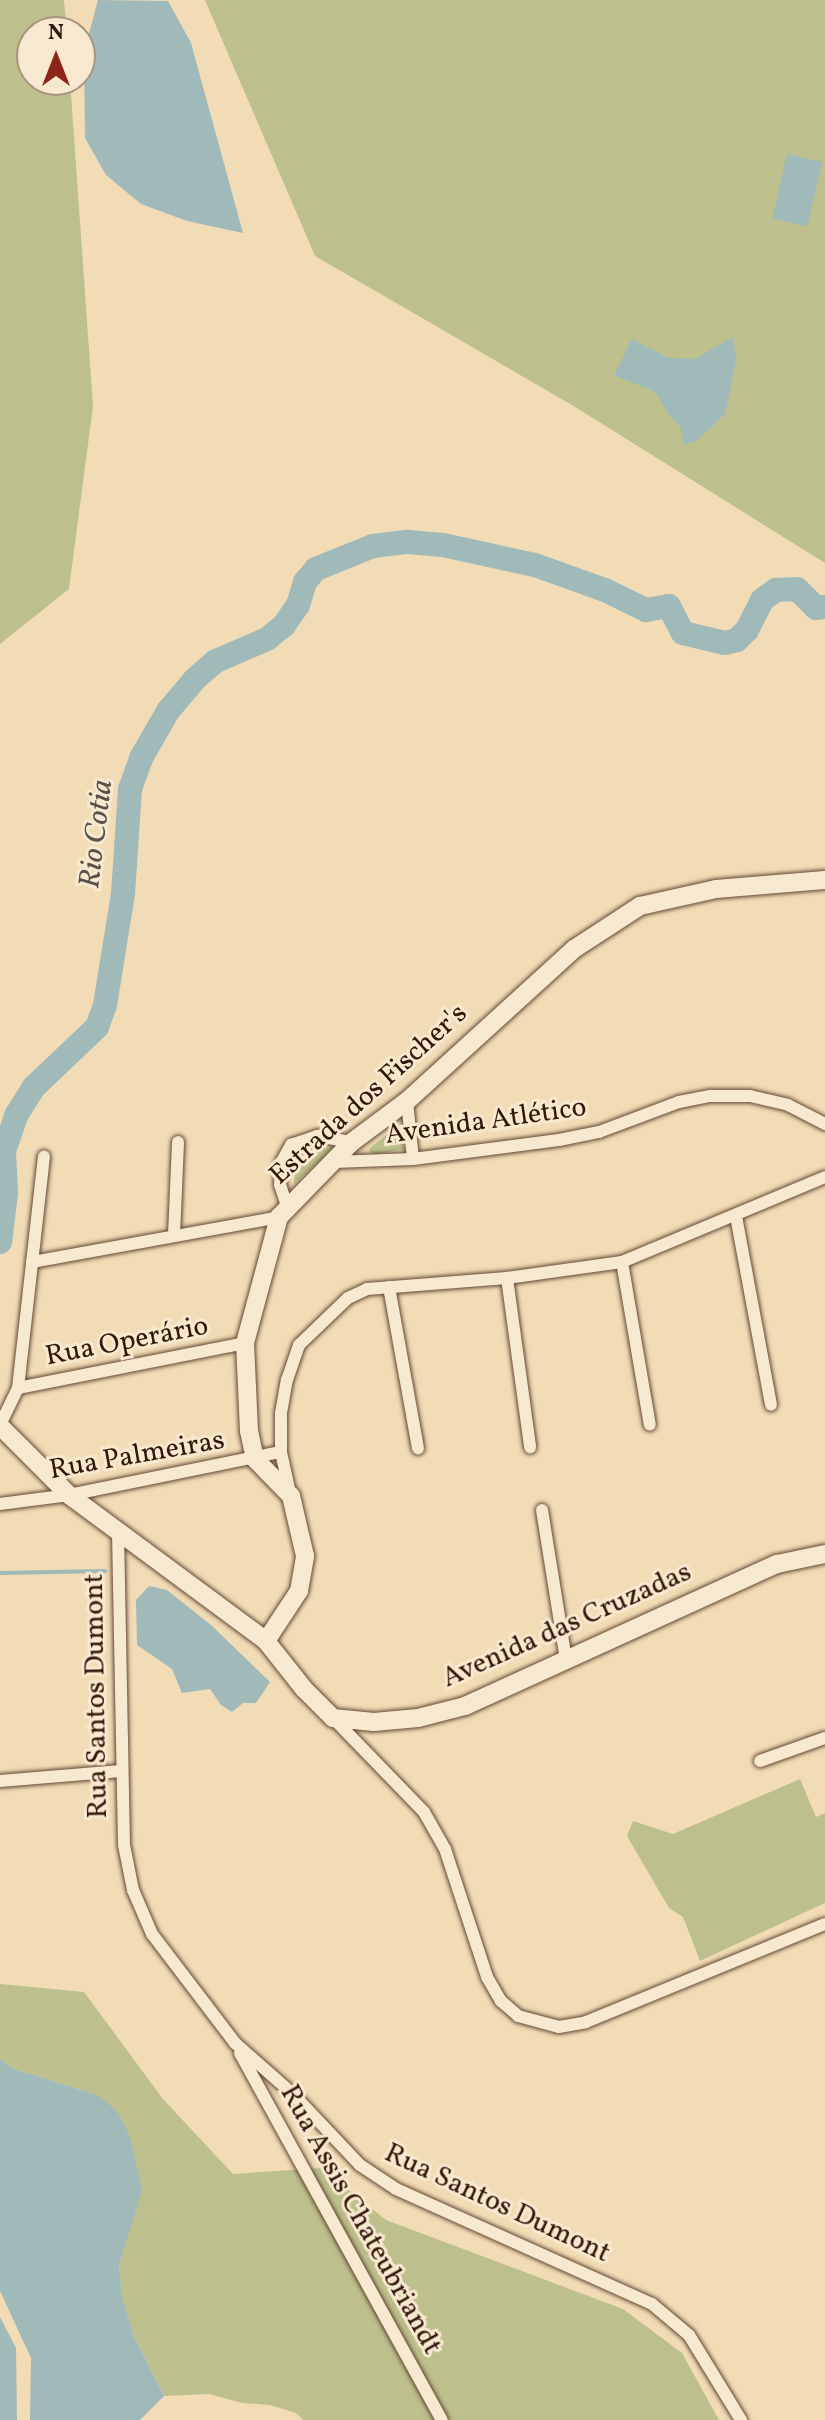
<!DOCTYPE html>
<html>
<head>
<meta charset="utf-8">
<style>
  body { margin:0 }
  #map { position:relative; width:825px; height:2420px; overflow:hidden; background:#f2dcb6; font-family:Vollkorn,serif }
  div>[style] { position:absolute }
  .green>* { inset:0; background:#bdc08c }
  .water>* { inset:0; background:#a0b9b9; transform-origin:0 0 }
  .stream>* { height:4px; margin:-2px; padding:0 2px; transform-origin:2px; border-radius:2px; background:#a0b9b9 }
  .river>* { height:24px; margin:-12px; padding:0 12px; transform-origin:12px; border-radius:12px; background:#a0b9b9 }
  .roads { filter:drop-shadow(0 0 2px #634834) drop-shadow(0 0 2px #634834) }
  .street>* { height:12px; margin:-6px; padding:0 6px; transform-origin:6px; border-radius:6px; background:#f7e8d0 }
  .secondary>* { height:18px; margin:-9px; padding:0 9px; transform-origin:9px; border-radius:9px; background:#f7e8d0 }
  span { translate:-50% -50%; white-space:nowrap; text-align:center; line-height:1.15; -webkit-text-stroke:6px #f7e8d0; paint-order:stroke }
  .street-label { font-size:28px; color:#331709 }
  .water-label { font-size:30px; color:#595047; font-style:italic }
  .north { position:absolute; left:16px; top:16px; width:80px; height:80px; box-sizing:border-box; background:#f7e8d0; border:2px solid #a99480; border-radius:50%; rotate:0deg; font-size:22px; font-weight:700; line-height:32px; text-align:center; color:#331709 }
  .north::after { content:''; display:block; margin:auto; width:28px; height:36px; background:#8f2418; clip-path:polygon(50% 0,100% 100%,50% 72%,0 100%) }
</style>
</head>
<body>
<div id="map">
  <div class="green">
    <div style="clip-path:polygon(0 0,64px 0,67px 32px,32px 32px,32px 80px,70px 80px,93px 406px,69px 589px,0 644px)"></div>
    <div style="clip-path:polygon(205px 0,825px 0,825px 563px,572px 405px,315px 256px)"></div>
    <div style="clip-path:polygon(399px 1124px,404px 1149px,373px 1155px,369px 1149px)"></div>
    <div style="clip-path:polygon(310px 1144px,333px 1149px,294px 1184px,295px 1161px)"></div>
    <div style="clip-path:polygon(800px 1779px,816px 1817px,825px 1813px,825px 1903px,700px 1961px,683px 1917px,669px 1908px,627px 1836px,633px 1821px,673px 1834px)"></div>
    <div style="clip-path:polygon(0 1984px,84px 1992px,163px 2099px,233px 2174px,321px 2168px,386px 2220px,623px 2309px,682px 2353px,719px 2420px,303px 2420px,296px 2413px,270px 2405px,242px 2403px,209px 2394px,164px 2396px,134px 2336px,122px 2296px,119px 2265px,125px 2244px,100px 2096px,12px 2068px,0 2059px)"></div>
  </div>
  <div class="water">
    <div style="clip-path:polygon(98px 0,168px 1px,191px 43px,243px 233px,187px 221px,141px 204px,106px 175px,85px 138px,84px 52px)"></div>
    <div style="left:787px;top:154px;width:36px;height:66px;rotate:13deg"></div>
    <div style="clip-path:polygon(733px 337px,736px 360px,725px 414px,699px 439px,684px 445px,680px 426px,670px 417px,655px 392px,614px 375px,632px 339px,669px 358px,695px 359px)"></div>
    <div style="clip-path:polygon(149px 1586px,167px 1590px,211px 1625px,270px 1682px,256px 1703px,243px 1703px,232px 1712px,221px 1705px,210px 1689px,182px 1693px,172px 1669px,137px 1645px,136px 1600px)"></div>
    <div style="clip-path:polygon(0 2059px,12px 2068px,100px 2096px,118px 2113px,130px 2137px,142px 2190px,119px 2265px,122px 2296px,134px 2336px,164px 2396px,140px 2420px,30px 2420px,31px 2358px,0 2291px)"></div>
    <div style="clip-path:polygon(0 2317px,16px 2348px,17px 2420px,0 2420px)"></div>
  </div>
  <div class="stream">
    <div style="left:0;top:1573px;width:105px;rotate:-1.1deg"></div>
  </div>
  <div class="river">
    <div style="left:0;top:1242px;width:49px;rotate:-83deg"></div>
    <div style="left:6px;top:1193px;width:42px;rotate:-92.7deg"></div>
    <div style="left:4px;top:1151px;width:39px;rotate:-71deg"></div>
    <div style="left:17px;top:1114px;width:32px;rotate:-58deg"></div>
    <div style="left:34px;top:1087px;width:87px;rotate:-43.6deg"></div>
    <div style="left:97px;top:1027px;width:23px;rotate:-70deg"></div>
    <div style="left:105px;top:1005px;width:112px;rotate:-80.8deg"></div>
    <div style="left:123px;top:894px;width:105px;rotate:-86.2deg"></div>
    <div style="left:130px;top:789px;width:33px;rotate:-70deg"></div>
    <div style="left:141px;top:758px;width:54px;rotate:-60.1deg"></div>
    <div style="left:168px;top:711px;width:42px;rotate:-49.8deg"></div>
    <div style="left:195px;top:679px;width:28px;rotate:-41deg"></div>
    <div style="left:216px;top:661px;width:56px;rotate:-23.3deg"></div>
    <div style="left:267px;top:639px;width:22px;rotate:-39deg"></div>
    <div style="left:284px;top:625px;width:24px;rotate:-55deg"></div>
    <div style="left:298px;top:605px;width:24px;rotate:-73deg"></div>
    <div style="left:305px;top:582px;width:17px;rotate:-50deg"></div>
    <div style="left:316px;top:569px;width:61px;rotate:-22deg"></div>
    <div style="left:373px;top:546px;width:35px;rotate:-7deg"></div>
    <div style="left:408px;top:542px;width:35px;rotate:5deg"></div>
    <div style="left:443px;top:545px;width:94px;rotate:12.3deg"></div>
    <div style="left:535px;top:565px;width:74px;rotate:19.7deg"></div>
    <div style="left:605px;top:590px;width:46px;rotate:26deg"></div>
    <div style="left:646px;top:610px;width:23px;rotate:-10deg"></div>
    <div style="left:669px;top:606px;width:30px;rotate:63deg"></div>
    <div style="left:683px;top:633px;width:43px;rotate:13.4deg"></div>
    <div style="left:725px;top:643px;width:12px;rotate:-14deg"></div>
    <div style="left:737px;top:640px;width:14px;rotate:-45deg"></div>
    <div style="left:747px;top:630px;width:34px;rotate:-63deg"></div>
    <div style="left:762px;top:600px;width:17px;rotate:-36deg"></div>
    <div style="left:776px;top:590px;width:21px;rotate:-3deg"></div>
    <div style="left:797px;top:589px;width:27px;rotate:45deg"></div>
    <div style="left:816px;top:608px;width:9px;rotate:-6deg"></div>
  </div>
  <div class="roads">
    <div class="street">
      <div style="left:407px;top:1101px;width:58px;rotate:84.1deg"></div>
      <div style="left:334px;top:1162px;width:79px;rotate:-2.2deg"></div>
      <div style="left:413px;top:1159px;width:147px;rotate:-7.4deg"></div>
      <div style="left:559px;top:1140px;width:41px;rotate:-11.3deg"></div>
      <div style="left:599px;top:1132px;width:85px;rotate:-20.6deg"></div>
      <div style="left:679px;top:1102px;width:33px;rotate:-11deg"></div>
      <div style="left:711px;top:1096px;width:39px"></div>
      <div style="left:750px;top:1096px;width:39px;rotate:13deg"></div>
      <div style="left:788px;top:1105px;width:42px;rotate:27.2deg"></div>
      <div style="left:287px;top:1206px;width:22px;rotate:-108deg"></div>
      <div style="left:280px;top:1185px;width:22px;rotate:-87deg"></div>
      <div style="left:281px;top:1163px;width:21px;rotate:-61deg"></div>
      <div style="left:291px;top:1145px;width:28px;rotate:-19deg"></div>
      <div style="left:317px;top:1136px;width:36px;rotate:10deg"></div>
      <div style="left:736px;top:1216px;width:192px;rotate:79.5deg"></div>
      <div style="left:174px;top:1235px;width:93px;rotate:-87.5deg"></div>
      <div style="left:32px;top:1262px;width:251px;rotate:-10.3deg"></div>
      <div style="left:622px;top:1262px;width:165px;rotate:80.3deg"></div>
      <div style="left:507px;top:1278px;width:171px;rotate:82.2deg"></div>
      <div style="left:389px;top:1287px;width:164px;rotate:79.8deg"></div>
      <div style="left:18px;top:1388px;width:231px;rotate:-11.2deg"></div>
      <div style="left:0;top:1425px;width:41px;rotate:-64.1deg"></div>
      <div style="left:18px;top:1388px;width:233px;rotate:-83.6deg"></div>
      <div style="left:290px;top:1493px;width:42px;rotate:-102.4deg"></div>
      <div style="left:281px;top:1452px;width:39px;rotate:-90deg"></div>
      <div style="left:281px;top:1413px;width:34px;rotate:-80deg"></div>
      <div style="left:287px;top:1380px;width:37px;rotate:-71deg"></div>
      <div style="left:299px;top:1345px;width:68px;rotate:-43.8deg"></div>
      <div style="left:348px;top:1298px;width:21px;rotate:-25deg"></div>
      <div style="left:367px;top:1289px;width:140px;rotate:-4.5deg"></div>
      <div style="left:507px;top:1278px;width:116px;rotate:-7.9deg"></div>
      <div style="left:622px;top:1262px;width:220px;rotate:-22.7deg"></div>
      <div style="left:0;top:1504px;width:70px;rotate:-7.4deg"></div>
      <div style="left:69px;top:1495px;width:216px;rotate:-11.5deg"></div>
      <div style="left:542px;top:1510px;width:152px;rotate:80.9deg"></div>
      <div style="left:118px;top:1532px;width:313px;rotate:88.9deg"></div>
      <div style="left:124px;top:1845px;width:46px;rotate:78.7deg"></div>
      <div style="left:133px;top:1890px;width:48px;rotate:66.6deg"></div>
      <div style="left:152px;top:1934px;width:137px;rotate:52.7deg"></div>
      <div style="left:235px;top:2043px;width:79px;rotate:41.4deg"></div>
      <div style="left:294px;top:2095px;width:96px;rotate:46.7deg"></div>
      <div style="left:360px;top:2165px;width:43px;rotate:33.7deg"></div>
      <div style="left:396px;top:2189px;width:281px;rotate:24.2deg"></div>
      <div style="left:652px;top:2304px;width:48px;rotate:40deg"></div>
      <div style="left:689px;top:2335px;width:100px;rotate:58.5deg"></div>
      <div style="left:333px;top:1718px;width:131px;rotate:45.9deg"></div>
      <div style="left:424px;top:1812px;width:43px;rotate:60.4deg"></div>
      <div style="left:445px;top:1849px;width:135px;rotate:71.8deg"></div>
      <div style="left:487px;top:1977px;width:28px;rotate:60deg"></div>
      <div style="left:501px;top:2001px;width:23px;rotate:41deg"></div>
      <div style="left:518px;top:2016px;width:42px;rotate:15deg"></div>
      <div style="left:559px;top:2027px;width:27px;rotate:-10deg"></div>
      <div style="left:586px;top:2022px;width:258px;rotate:-22.3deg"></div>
      <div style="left:760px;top:1761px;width:69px;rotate:-19.5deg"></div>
      <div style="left:0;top:1781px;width:121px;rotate:-4.7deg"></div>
      <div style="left:240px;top:2053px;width:419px;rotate:61.2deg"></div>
    </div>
    <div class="secondary">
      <div style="left:0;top:1426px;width:98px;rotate:45deg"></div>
      <div style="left:69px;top:1495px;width:245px;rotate:36.5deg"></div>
      <div style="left:266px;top:1641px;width:60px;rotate:-56.6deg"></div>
      <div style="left:299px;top:1591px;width:36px;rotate:-80deg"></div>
      <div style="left:305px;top:1556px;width:62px;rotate:-103.1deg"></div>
      <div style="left:291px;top:1496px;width:52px;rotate:-134.2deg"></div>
      <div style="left:255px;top:1459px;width:29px;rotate:-102deg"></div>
      <div style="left:249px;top:1431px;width:88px;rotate:-92.6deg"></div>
      <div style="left:245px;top:1343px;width:131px;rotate:-74.9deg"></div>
      <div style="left:279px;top:1217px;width:105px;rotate:-45.8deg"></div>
      <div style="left:352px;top:1142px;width:69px;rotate:-36.7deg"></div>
      <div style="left:407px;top:1101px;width:226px;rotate:-42.3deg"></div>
      <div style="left:574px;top:949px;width:79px;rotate:-33.1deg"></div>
      <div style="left:640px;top:906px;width:78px;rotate:-12.6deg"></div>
      <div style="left:716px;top:889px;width:109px;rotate:-4.7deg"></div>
      <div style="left:266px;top:1641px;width:61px;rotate:51.6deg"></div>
      <div style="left:304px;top:1689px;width:41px;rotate:45deg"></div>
      <div style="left:333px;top:1718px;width:41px;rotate:5.6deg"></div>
      <div style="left:374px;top:1722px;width:44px;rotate:-5.2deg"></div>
      <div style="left:418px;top:1718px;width:49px;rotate:-14.3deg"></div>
      <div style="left:465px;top:1706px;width:343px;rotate:-24.5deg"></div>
      <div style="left:777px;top:1564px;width:49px;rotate:-11.8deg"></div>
    </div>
  </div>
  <div class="street-label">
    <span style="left:369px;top:1095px;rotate:-42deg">Estrada dos Fischer's</span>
    <span style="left:486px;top:1122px;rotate:-8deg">Avenida Atlético</span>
    <span style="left:127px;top:1342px;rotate:-11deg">Rua Operário</span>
    <span style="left:137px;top:1456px;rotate:-10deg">Rua Palmeiras</span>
    <span style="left:567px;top:1626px;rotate:-24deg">Avenida das Cruzadas</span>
    <span style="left:97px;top:1696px;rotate:-91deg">Rua Santos Dumont</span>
    <span style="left:497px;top:2204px;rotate:25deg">Rua Santos Dumont</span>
    <span style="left:360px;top:2220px;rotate:61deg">Rua Assis Chateubriandt</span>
  </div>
  <div class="water-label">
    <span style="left:97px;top:834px;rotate:-83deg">Rio Cotia</span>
  </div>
  <div class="north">N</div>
</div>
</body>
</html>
